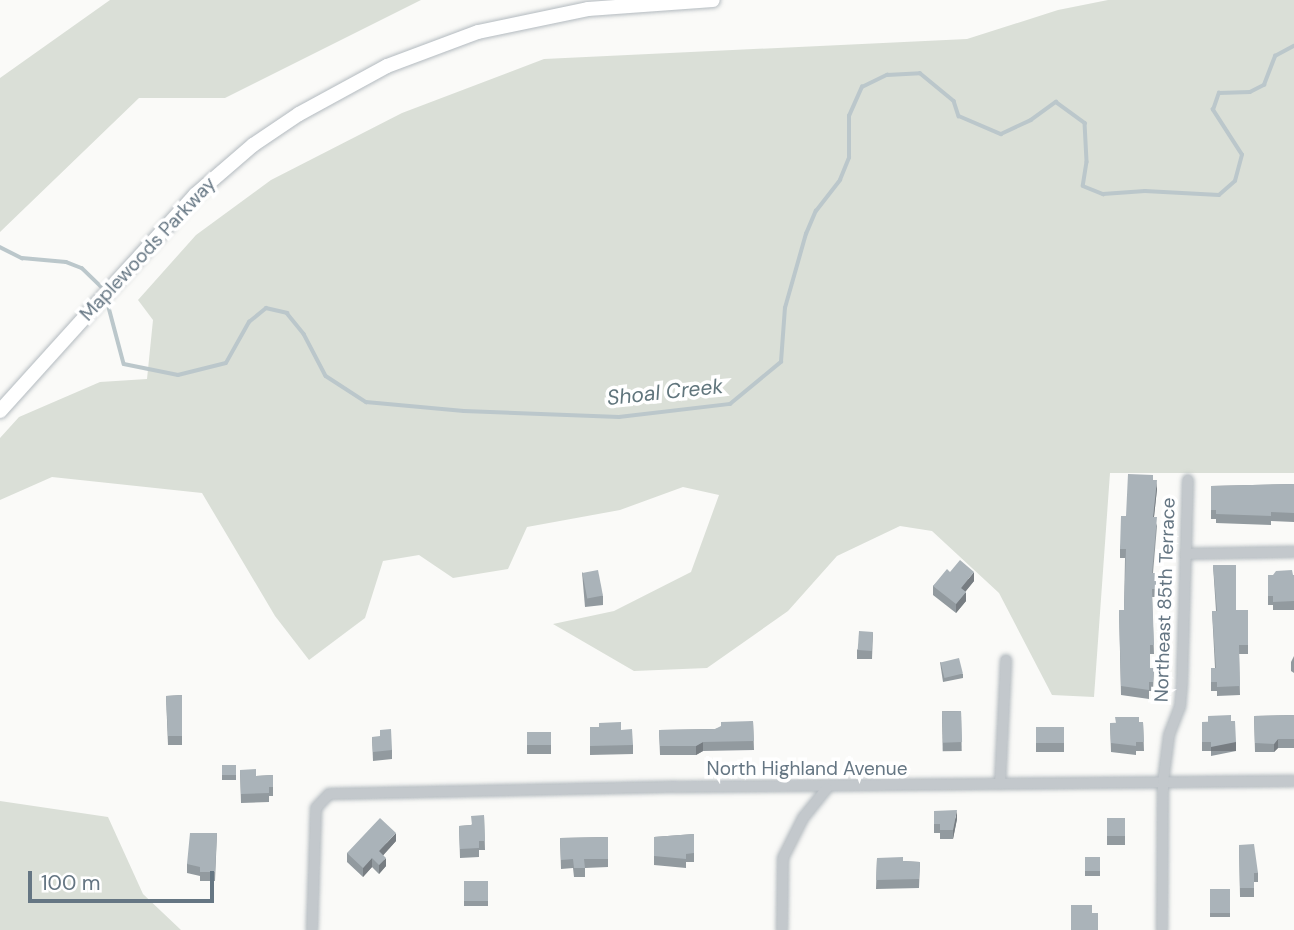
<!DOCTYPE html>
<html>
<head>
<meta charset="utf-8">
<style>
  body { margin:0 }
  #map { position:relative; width:1294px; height:930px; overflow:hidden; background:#fafaf8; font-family:"DM Sans",sans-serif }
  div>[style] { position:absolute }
  .green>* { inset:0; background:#dadfd7 }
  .stream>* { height:3.5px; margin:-1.75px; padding:0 1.75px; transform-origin:1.75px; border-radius:1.75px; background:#bbc7cb }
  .roads { filter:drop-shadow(0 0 2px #b3babf) drop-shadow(0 0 2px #b3babf) }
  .street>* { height:10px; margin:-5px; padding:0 5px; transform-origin:5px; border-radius:5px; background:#c3c8cc }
  .secondary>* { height:14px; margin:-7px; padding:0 7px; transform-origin:7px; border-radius:7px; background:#fff }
  .wall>* { inset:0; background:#929a9f; transform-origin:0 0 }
  .shaded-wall>* { inset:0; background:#777d82; transform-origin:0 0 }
  .building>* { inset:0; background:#aab3b9; transform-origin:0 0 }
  span { translate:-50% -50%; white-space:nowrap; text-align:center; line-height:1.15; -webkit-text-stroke:7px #fff; paint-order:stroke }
  .street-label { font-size:19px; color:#657683 }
  .water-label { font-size:21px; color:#60757c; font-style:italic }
  .scale { position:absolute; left:28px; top:871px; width:186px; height:32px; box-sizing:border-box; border:4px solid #657683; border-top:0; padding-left:9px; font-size:21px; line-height:24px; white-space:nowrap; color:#657683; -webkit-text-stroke:5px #fff; paint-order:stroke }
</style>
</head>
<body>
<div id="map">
  <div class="green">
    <div style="clip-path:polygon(110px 0,421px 0,225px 98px,139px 98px,0 232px,0 78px)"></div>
    <div style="clip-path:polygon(1108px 0,1294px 0,1294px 473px,1110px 473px,1094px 697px,1052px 695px,999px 593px,932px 531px,900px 526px,837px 556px,788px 611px,707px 668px,634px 671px,553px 624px,614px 611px,691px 572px,719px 495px,683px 487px,620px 510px,527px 527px,508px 569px,453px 578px,419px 555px,383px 561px,365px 618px,309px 660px,275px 616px,202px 493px,52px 477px,0 500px,0 438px,19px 417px,100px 382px,147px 379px,153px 320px,138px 300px,196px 235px,271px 180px,402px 113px,544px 59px,967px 39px,1058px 10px)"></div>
    <div style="clip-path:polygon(0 801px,108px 817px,143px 894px,181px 930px,0 930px)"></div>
  </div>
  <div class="stream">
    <div style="left:0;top:247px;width:25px;rotate:27deg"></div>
    <div style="left:22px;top:258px;width:44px;rotate:5.2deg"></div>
    <div style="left:66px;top:262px;width:17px;rotate:21deg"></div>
    <div style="left:82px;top:268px;width:30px;rotate:44deg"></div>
    <div style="left:107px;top:300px;width:66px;rotate:75.1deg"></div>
    <div style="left:124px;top:364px;width:55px;rotate:11.5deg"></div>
    <div style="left:178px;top:375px;width:49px;rotate:-14deg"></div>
    <div style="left:226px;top:363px;width:47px;rotate:-60.7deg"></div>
    <div style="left:249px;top:322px;width:22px;rotate:-39deg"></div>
    <div style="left:266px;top:308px;width:22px;rotate:13deg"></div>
    <div style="left:287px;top:313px;width:27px;rotate:51deg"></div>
    <div style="left:304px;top:334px;width:47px;rotate:62.4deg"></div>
    <div style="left:326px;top:376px;width:48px;rotate:33deg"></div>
    <div style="left:366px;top:402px;width:98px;rotate:5.2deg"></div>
    <div style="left:464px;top:411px;width:155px;rotate:2.2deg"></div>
    <div style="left:619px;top:417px;width:112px;rotate:-6.7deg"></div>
    <div style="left:730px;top:404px;width:66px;rotate:-39.5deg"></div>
    <div style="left:781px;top:362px;width:54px;rotate:-85.8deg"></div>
    <div style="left:785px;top:308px;width:77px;rotate:-74.2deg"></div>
    <div style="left:806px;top:234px;width:25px;rotate:-67deg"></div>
    <div style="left:816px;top:211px;width:39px;rotate:-52deg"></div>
    <div style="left:840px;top:180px;width:24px;rotate:-68deg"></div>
    <div style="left:849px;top:158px;width:42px;rotate:-90deg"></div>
    <div style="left:849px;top:116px;width:32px;rotate:-66deg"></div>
    <div style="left:862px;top:87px;width:28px;rotate:-26deg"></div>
    <div style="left:887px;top:75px;width:33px;rotate:-3deg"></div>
    <div style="left:920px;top:73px;width:44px;rotate:39.5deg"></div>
    <div style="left:954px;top:101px;width:16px;rotate:72deg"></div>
    <div style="left:959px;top:116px;width:46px;rotate:23.2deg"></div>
    <div style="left:1001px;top:134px;width:33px;rotate:-25deg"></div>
    <div style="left:1031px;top:120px;width:31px;rotate:-36deg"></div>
    <div style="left:1056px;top:102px;width:36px;rotate:36deg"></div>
    <div style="left:1085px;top:123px;width:39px;rotate:87deg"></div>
    <div style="left:1087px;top:162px;width:24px;rotate:99deg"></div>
    <div style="left:1083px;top:186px;width:22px;rotate:22deg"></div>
    <div style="left:1103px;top:194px;width:42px;rotate:-4.1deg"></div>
    <div style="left:1145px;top:191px;width:74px;rotate:3.1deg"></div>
    <div style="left:1219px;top:195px;width:21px;rotate:-41deg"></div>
    <div style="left:1235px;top:181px;width:27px;rotate:-75deg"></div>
    <div style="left:1242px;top:155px;width:54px;rotate:-122.8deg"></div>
    <div style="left:1213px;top:110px;width:18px;rotate:-71deg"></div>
    <div style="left:1219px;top:93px;width:31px;rotate:-2deg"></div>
    <div style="left:1250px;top:92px;width:16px;rotate:-27deg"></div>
    <div style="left:1264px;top:85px;width:31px;rotate:-69deg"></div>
    <div style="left:1275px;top:56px;width:21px;rotate:-28deg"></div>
  </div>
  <div class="roads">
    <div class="street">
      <div style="left:1185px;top:554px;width:109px;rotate:-1.1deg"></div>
      <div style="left:1000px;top:784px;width:124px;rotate:-87.2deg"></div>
      <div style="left:312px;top:930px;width:122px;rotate:-88.1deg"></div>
      <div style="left:316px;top:808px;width:19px;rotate:-47deg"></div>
      <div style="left:329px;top:794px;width:347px;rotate:-1.2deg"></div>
      <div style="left:676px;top:787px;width:618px;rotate:-0.56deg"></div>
      <div style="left:782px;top:930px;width:72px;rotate:-89.2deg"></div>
      <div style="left:783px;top:858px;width:45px;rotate:-63.4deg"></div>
      <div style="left:803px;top:818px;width:38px;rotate:-51deg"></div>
      <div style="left:1162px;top:930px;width:148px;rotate:-89.6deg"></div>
      <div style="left:1163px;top:782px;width:47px;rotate:-82.7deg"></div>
      <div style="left:1169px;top:735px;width:30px;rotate:-69deg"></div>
      <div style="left:1180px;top:707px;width:25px;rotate:-85deg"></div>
      <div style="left:1182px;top:682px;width:202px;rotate:-88.3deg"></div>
    </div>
    <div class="secondary">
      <div style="left:0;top:411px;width:291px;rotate:-47.9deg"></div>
      <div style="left:195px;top:195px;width:77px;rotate:-40.8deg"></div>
      <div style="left:253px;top:145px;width:55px;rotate:-34deg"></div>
      <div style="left:299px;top:114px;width:100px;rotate:-28.6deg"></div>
      <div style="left:387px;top:66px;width:97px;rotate:-20.5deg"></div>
      <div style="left:478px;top:32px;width:112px;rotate:-11.8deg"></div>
      <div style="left:588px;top:9px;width:125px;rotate:-4.1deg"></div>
    </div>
  </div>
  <div class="wall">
    <div style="clip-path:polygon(1153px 480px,1157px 489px,1154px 517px,1157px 526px,1153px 573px,1156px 573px,1156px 597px,1152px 597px,1154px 654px,1150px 654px,1150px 668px,1154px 668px,1153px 691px,1149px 691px,1149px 699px,1121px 695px,1119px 610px,1124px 610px,1125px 558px,1120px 558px,1120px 549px,1126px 516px)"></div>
    <div style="clip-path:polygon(1294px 484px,1294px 522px,1271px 521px,1271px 525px,1216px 523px,1216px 519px,1211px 519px,1211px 486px)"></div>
    <div style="clip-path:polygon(1213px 565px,1236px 610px,1248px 610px,1248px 654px,1239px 654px,1240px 695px,1217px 696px,1217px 691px,1211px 691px,1211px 668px,1215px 668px,1212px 611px,1216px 611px)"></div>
    <div style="clip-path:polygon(582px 572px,603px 596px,603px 605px,585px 607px)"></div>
    <div style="clip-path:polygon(950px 572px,974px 581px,965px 592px,966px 601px,956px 613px,933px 595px,933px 586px)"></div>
    <div style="clip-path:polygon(1268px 575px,1294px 575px,1294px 610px,1273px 610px,1273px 605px,1268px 605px)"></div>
    <div style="clip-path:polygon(873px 632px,872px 659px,857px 659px,857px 650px)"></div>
    <div style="clip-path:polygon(1294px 656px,1294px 673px,1291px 671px,1291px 662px)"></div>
    <div style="clip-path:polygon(940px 662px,963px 674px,963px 678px,943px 682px)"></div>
    <div style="clip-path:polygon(182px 695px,182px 745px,168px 745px,166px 696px)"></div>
    <div style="left:961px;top:711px;width:40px;height:19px;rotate:89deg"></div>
    <div style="clip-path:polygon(1294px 715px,1294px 748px,1278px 748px,1274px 752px,1255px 752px,1254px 716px)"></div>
    <div style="clip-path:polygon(753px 721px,754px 750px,703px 751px,696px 755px,660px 755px,659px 730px,715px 729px)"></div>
    <div style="clip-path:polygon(1231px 721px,1236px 751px,1211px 756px,1211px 751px,1202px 751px,1202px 722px)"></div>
    <div style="clip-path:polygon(1143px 722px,1144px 751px,1136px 751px,1136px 755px,1111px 752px,1110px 723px)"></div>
    <div style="clip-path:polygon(590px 727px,599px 727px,621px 730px,633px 745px,633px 754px,590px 755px)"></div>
    <div style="left:1064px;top:727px;width:25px;height:28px;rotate:90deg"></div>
    <div style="left:527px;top:732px;width:24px;height:22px"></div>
    <div style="clip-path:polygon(372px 737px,392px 750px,392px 759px,373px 761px)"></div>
    <div style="left:236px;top:765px;width:15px;height:14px;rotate:90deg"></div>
    <div style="clip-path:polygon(240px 770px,256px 776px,273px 775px,273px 796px,269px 796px,269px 802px,241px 803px)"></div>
    <div style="clip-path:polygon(934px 811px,957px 819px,953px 839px,940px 839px,940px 833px,934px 833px)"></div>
    <div style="clip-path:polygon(484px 815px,485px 850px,479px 850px,479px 857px,460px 858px,459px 826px,471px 825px)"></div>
    <div style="left:1125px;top:818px;width:27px;height:18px;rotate:90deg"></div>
    <div style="clip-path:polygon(217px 833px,215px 881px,200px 881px,200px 876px,187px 873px,187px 864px)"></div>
    <div style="clip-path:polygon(694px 834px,694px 862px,686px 862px,686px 868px,654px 865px,654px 837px)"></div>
    <div style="clip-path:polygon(608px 837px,608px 867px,585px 868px,585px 877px,574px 877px,573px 868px,561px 869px,560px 838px)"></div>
    <div style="clip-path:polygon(396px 841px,383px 855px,386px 866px,379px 874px,372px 867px,363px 877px,347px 862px,347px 853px)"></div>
    <div style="clip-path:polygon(1239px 845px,1258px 873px,1258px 882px,1254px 882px,1254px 897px,1240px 897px)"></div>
    <div style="left:1085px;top:857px;width:15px;height:19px"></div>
    <div style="clip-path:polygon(877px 858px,903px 861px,920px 862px,919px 888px,876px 889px)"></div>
    <div style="left:488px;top:881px;width:25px;height:24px;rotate:90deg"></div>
    <div style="left:1210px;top:889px;width:20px;height:28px"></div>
  </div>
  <div class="shaded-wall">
    <div style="clip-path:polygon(1157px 480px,1157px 489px,1153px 526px,1153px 517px)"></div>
    <div style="clip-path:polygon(974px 572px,974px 581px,961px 597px,961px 588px)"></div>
    <div style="clip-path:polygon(966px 592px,966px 601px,956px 613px,956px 604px)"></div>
    <div style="clip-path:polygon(1278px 739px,1278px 748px,1274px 752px,1274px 744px)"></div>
    <div style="clip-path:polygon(703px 742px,703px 751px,696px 755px,696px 746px)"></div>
    <div style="left:1236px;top:742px;width:9px;height:25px;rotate:90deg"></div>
    <div style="clip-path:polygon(957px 810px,957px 819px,953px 839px,953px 830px)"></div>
    <div style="clip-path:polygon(396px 833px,396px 841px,379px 860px,379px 851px)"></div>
    <div style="clip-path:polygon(372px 858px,372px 867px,363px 877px,363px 868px)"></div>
    <div style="clip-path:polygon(386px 858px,386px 866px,379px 874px,379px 865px)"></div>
  </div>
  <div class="building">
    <div style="clip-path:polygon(1128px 474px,1153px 475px,1153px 480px,1157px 480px,1153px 517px,1157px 517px,1152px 573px,1156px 573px,1156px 589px,1152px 589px,1154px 645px,1150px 645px,1150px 668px,1154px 668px,1153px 682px,1149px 682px,1149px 690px,1121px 686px,1119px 610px,1124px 610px,1126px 549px,1120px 549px,1121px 516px,1126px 516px)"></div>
    <div style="clip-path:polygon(1294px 484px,1294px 513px,1271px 512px,1271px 516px,1216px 514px,1216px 510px,1211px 510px,1211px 486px)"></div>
    <div style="clip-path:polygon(960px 560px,974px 572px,961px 588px,966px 592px,956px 604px,933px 586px,947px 569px,950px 572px)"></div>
    <div style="clip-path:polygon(1213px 565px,1236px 565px,1236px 610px,1248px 610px,1248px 645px,1239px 645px,1240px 686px,1217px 687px,1217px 682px,1211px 682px,1211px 668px,1216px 668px,1212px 611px,1217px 611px)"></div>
    <div style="left:598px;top:570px;width:26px;height:16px;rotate:79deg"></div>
    <div style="clip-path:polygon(1292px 570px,1293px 575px,1294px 575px,1294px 601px,1273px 602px,1273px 596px,1268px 596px,1268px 575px,1273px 575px,1276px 571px)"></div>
    <div style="left:859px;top:631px;width:14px;height:19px;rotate:4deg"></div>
    <div style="left:959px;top:658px;width:16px;height:19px;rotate:76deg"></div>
    <div style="clip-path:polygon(182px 695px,182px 736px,168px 736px,166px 696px)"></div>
    <div style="left:961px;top:711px;width:31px;height:19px;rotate:88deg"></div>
    <div style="clip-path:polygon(1231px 715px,1231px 721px,1235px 721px,1236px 742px,1211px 747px,1211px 742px,1202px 742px,1202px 722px,1208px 722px,1208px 716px)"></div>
    <div style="clip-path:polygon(1294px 715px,1294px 739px,1278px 739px,1274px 744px,1255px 743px,1254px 716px)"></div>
    <div style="clip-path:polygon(1115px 717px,1139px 717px,1139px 722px,1143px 722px,1144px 742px,1136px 742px,1136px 746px,1111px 743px,1110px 723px,1116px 723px)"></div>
    <div style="clip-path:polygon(753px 721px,754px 741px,703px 742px,696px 746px,660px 746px,659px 730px,715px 729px,721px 726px,721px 722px)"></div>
    <div style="clip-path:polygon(621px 722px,621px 730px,632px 729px,633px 745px,590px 746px,590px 727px,599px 727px,599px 723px)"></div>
    <div style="left:1064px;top:727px;width:16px;height:28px;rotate:90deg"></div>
    <div style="clip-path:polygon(391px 729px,392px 750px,373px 752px,372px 737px,380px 736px,380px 730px)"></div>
    <div style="left:527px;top:732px;width:24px;height:13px"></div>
    <div style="left:236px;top:765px;width:10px;height:14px;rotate:90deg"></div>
    <div style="clip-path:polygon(256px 769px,256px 776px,273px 775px,273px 787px,269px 787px,269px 793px,241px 794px,240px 770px)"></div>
    <div style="clip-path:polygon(957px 810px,953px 830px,940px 830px,940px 824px,934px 824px,934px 811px)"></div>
    <div style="clip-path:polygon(484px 815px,485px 841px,479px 841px,479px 848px,460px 849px,459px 826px,472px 825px,471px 816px)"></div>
    <div style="clip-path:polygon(380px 818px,396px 833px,379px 851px,386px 858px,379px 865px,372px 858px,363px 868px,347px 853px)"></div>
    <div style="left:1125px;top:818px;width:18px;height:18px;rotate:90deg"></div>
    <div style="clip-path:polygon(190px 833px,217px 833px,215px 872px,200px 872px,200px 867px,187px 864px)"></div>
    <div style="clip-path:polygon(694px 834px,694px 853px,686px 854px,686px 859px,654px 856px,654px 837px)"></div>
    <div style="clip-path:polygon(608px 837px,608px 859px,584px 859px,585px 868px,574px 868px,573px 859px,561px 860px,560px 838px)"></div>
    <div style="clip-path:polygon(1254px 844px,1258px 873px,1254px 873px,1254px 888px,1240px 888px,1239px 845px)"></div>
    <div style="clip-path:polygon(903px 857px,903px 861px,920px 862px,919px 879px,876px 880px,877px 858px)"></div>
    <div style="left:1085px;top:857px;width:15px;height:14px"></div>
    <div style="left:488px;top:881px;width:20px;height:24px;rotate:90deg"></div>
    <div style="left:1210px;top:889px;width:20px;height:24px"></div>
    <div style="clip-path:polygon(1071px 905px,1092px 905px,1092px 913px,1098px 913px,1098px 930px,1071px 930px)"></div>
  </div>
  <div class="street-label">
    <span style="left:148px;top:249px;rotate:-47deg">Maplewoods Parkway</span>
    <span style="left:1165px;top:600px;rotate:-88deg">Northeast 85th Terrace</span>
    <span style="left:807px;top:769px">North Highland Avenue</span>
  </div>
  <div class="water-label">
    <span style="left:665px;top:392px;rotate:-6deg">Shoal Creek</span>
  </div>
  <div class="scale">100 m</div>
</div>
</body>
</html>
